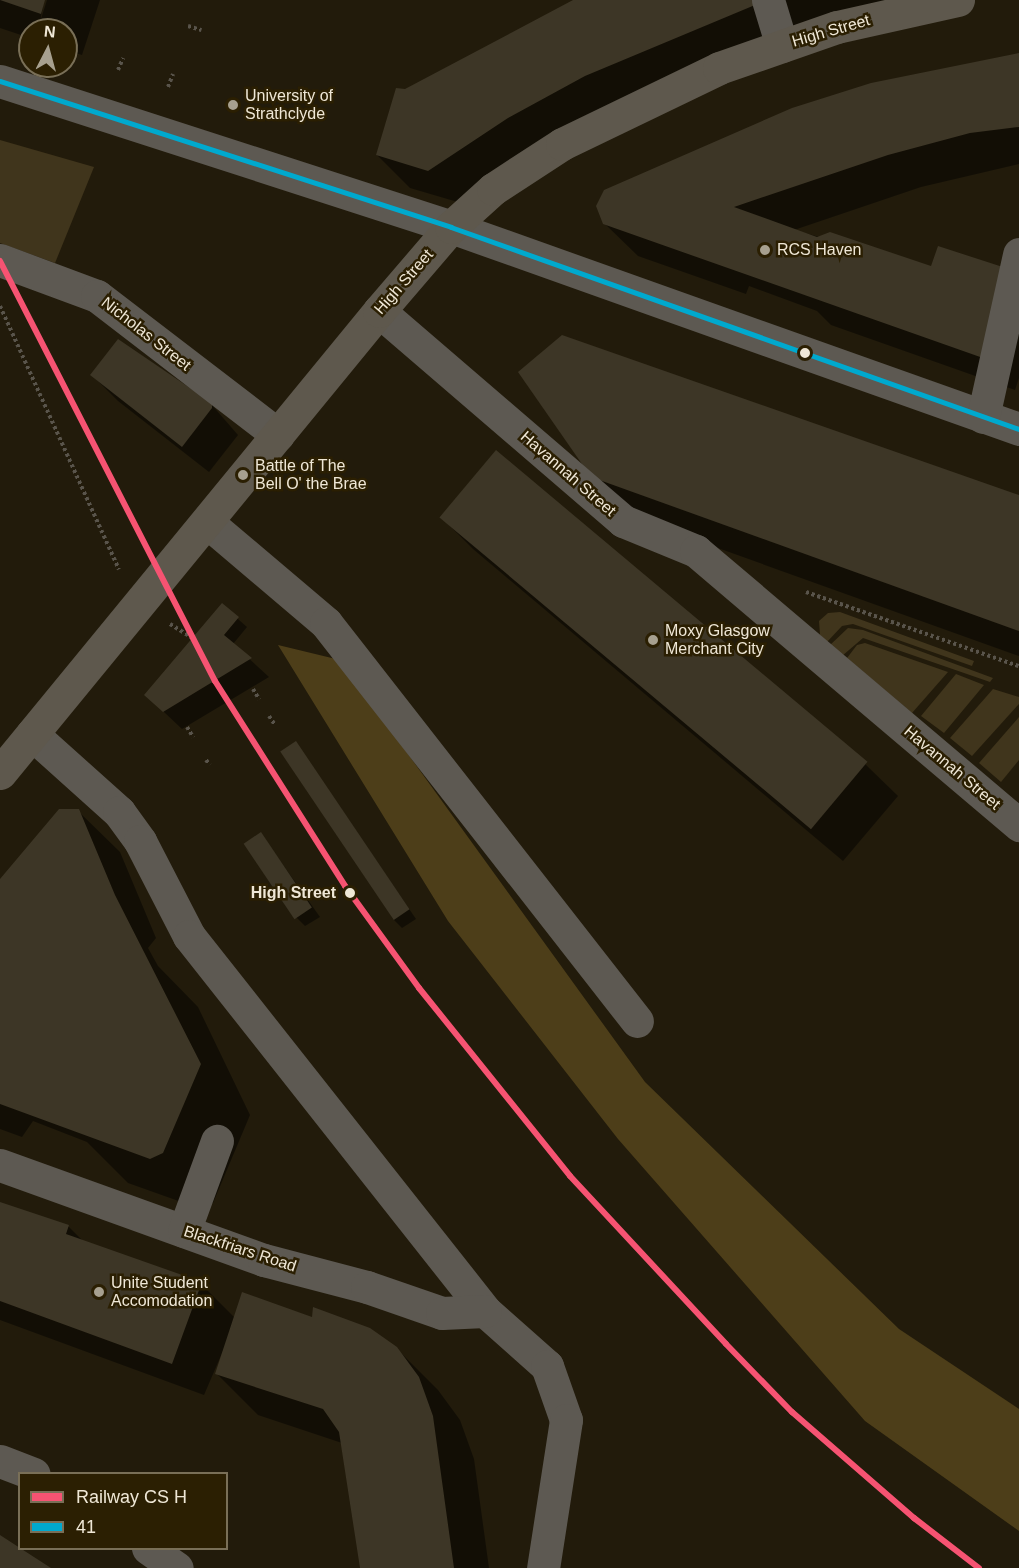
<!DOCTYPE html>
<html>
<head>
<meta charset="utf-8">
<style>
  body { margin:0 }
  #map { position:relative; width:1019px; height:1568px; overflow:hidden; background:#221b0b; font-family:Helvetica,sans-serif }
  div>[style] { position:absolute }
  .green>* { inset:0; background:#40351c }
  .forest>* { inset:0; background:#4d3e19 }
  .shadow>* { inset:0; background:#0007 }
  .building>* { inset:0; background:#3d3626; transform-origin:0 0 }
  .path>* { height:4px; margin-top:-2px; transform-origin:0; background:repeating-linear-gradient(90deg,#59544b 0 3px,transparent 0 6px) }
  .minor>* { height:33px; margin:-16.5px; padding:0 16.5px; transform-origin:16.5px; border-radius:16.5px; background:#5d5952 }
  .major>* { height:33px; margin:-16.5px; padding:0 16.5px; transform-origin:16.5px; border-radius:16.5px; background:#5e584d }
  .bus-1>* { height:4.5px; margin:-2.25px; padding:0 2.25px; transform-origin:2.25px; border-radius:2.25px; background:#00a9ce }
  .rail-1>* { height:6px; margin:-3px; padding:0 3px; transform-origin:3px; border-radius:3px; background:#f65372 }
  .dots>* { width:16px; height:16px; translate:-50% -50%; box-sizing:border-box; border:3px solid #2b1f02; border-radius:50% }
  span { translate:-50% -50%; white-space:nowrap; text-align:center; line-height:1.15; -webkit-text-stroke:5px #2b1f02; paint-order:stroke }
  .street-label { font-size:16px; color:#efe7d6 }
  .poi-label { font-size:16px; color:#efe7d6 }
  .left { translate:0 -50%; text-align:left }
  .stop-label { font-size:16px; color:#efe7d6; font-weight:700 }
  .right { translate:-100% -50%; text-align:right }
  .legend { position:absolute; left:18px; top:1472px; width:210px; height:78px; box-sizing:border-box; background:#2b1f02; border:2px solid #796f57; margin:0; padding:8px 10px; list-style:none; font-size:18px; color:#efe7d6 }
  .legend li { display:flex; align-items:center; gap:12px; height:30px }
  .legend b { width:30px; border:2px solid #796f57 }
  .north { position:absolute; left:18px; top:18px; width:60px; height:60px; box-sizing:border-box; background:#2b1f02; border:2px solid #796f57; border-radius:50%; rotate:6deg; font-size:16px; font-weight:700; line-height:24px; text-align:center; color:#efe7d6 }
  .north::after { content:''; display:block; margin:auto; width:21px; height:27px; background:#a7a08f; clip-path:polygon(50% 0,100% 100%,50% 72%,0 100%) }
</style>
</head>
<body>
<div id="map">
  <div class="green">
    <div style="clip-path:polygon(0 140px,94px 167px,55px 263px,0 243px)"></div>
    <div style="clip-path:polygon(840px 612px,974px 661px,972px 666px,853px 624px,842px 626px,827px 642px,820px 635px,819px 621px,828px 613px)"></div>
    <div style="clip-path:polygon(848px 628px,863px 630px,993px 678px,990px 682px,863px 638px,842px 656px,829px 646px)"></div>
    <div style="clip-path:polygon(865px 643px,948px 672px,912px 713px,847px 658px,857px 645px)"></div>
    <div style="clip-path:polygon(956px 674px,984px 685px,944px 733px,921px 716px)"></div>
    <div style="clip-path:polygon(993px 689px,1019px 697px,1019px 704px,972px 756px,950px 738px)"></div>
    <div style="clip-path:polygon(1019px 717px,1019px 760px,1001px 782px,979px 763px)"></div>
  </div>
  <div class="forest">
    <div style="clip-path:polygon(278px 645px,340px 660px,645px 1082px,899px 1329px,1019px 1409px,1019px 1531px,865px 1421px,618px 1139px,448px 921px)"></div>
  </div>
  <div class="shadow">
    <div style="clip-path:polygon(0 0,44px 0,40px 22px,47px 0,100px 0,82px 55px,66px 50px,66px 30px,30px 30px,30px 38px,0 28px)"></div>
    <div style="clip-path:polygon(578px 0,912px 0,869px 10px,461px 203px,410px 188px,377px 155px,406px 90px)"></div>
    <div style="clip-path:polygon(1019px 55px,1019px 164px,921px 187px,794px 230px,932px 268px,1019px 279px,1019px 378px,1015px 390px,831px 325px,817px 311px,749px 286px,746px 294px,638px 256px,604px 223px,871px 85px)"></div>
    <div style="clip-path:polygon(92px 375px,211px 404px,238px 435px,209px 472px,118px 401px)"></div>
    <div style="clip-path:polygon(496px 452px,865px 764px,898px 796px,843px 861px,473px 549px,441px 517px)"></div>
    <div style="clip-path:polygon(592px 476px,1019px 496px,1019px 656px,634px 518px)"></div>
    <div style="clip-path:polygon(222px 605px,247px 627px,233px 644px,269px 677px,182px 729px,146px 695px)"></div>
    <div style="clip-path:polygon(296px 743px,416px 919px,402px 928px,393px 919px)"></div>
    <div style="clip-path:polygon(78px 811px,120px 852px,156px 938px,148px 948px,158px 966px,198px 1007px,250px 1115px,213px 1203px,201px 1209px,128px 1183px,87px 1142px,33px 1121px,22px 1137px,0 1129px,0 882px)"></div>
    <div style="clip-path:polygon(261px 834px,320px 917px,305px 926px,296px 917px)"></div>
    <div style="clip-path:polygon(0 1204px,69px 1227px,84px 1242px,201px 1284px,235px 1318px,396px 1348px,438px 1390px,460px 1420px,474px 1459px,489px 1568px,361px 1568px,342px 1443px,258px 1415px,217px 1374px,228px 1339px,204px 1395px,0 1320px)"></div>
  </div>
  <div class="building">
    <div style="clip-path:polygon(0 0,45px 0,41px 14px)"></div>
    <div style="clip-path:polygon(573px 0,767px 0,585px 76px,508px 118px,428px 171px,376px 155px,396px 88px,405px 89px)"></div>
    <div style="clip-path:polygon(1019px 53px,1019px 127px,970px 133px,888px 155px,734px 207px,817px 237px,830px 232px,931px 266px,938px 246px,1012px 270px,983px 358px,603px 224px,596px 206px,604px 190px,792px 108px,871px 83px)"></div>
    <div style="clip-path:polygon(562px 335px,1019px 495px,1019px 631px,591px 477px,518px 372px)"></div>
    <div style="clip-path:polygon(118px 339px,212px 403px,212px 408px,182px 447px,90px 375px)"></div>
    <div style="left:496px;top:450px;width:485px;height:88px;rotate:40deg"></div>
    <div style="clip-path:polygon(222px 603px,239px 617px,224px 635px,252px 658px,163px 712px,144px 695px)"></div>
    <div style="left:296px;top:741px;width:203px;height:19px;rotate:56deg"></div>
    <div style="clip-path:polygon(59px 809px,79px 809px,115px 895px,201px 1064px,163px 1153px,150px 1159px,0 1104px,0 879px)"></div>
    <div style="left:261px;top:832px;width:91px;height:21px;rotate:56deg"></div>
    <div style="clip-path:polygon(0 1202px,69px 1225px,66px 1234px,202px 1282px,172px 1364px,0 1301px)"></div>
    <div style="clip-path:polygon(242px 1292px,312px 1317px,313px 1307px,370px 1328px,397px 1347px,419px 1377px,433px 1416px,454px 1568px,360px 1568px,339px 1432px,323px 1409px,215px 1374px)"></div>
    <div style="clip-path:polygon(0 1535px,20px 1548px,51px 1568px,0 1568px)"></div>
  </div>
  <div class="path">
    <div style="left:188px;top:26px;width:14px;rotate:17deg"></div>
    <div style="left:118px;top:70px;width:13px;rotate:-67deg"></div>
    <div style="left:168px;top:87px;width:14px;rotate:-69deg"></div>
    <div style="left:0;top:306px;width:289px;rotate:65.7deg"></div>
    <div style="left:806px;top:592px;width:225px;rotate:19.2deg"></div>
    <div style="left:170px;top:624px;width:26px;rotate:32deg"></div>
    <div style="left:253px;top:689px;width:12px;rotate:59deg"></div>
    <div style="left:269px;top:716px;width:11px;rotate:56deg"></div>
    <div style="left:187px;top:727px;width:12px;rotate:59deg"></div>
    <div style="left:206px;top:760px;width:6px;rotate:51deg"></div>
  </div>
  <div class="minor">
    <div style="left:768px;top:0;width:48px;rotate:73.1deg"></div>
    <div style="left:0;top:81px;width:474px;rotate:17.9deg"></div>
    <div style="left:451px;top:227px;width:603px;rotate:19.58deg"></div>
    <div style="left:0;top:260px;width:103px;rotate:20.4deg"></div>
    <div style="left:97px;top:296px;width:228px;rotate:37.5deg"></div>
    <div style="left:379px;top:311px;width:322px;rotate:40.7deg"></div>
    <div style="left:623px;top:521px;width:79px;rotate:22.3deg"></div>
    <div style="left:696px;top:551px;width:424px;rotate:40.3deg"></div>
    <div style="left:983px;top:417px;width:167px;rotate:-77.5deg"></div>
    <div style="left:207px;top:522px;width:156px;rotate:40.3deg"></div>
    <div style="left:326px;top:623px;width:505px;rotate:52deg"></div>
    <div style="left:32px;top:734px;width:117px;rotate:41.9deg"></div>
    <div style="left:119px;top:812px;width:36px;rotate:54deg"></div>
    <div style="left:140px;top:841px;width:107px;rotate:62.7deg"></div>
    <div style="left:189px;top:936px;width:478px;rotate:51.7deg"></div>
    <div style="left:485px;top:1311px;width:83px;rotate:41.6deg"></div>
    <div style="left:547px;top:1366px;width:57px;rotate:70.6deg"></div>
    <div style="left:566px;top:1420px;width:150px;rotate:98.8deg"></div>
    <div style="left:0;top:1165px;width:281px;rotate:19.8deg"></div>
    <div style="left:264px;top:1260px;width:106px;rotate:14.7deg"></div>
    <div style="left:367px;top:1287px;width:79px;rotate:19.1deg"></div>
    <div style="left:442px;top:1313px;width:43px;rotate:-2.7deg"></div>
    <div style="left:184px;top:1231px;width:96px;rotate:-69.9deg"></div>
    <div style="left:0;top:1461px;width:36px;rotate:21deg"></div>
    <div style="left:148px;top:1548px;width:35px;rotate:35deg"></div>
  </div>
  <div class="major">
    <div style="left:0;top:773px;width:598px;rotate:-50.64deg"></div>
    <div style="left:379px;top:311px;width:111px;rotate:-49.4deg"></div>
    <div style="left:451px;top:227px;width:57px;rotate:-42.1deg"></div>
    <div style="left:493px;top:189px;width:82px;rotate:-33.1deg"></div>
    <div style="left:562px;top:144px;width:174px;rotate:-25.8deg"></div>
    <div style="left:719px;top:68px;width:125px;rotate:-19.2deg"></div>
    <div style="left:837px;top:27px;width:124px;rotate:-12.6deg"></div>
  </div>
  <div class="bus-1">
    <div style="left:0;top:81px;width:474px;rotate:17.9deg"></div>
    <div style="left:451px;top:227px;width:603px;rotate:19.58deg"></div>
  </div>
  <div class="rail-1">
    <div style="left:0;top:261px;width:472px;rotate:62.9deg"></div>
    <div style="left:215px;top:681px;width:243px;rotate:57.6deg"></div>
    <div style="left:345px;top:886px;width:126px;rotate:54deg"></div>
    <div style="left:419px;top:988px;width:241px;rotate:51.2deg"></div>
    <div style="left:570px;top:1176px;width:229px;rotate:47.1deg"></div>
    <div style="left:726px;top:1344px;width:95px;rotate:45.9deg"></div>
    <div style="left:792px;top:1412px;width:162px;rotate:41deg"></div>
    <div style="left:914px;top:1518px;width:82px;rotate:37.6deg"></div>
  </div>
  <div class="dots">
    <div style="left:233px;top:105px;background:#a7a08f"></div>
    <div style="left:765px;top:250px;background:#a7a08f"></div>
    <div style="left:805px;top:353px;background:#efe7d6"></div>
    <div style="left:243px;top:475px;background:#a7a08f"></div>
    <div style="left:653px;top:640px;background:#a7a08f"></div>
    <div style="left:350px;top:893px;background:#efe7d6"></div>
    <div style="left:99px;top:1292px;background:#a7a08f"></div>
  </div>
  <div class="street-label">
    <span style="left:831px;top:31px;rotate:-16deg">High Street</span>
    <span style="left:404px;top:282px;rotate:-49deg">High Street</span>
    <span style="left:146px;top:334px;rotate:38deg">Nicholas Street</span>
    <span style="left:568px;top:474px;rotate:41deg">Havannah Street</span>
    <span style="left:952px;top:768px;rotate:40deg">Havannah Street</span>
    <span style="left:240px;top:1249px;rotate:18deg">Blackfriars Road</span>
  </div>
  <div class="poi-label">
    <span class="left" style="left:245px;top:105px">University of<br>Strathclyde</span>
    <span class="left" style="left:777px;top:250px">RCS Haven</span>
    <span class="left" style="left:255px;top:475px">Battle of The<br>Bell O' the Brae</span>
    <span class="left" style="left:665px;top:640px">Moxy Glasgow<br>Merchant City</span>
    <span class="left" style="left:111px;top:1292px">Unite Student<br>Accomodation</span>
  </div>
  <div class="stop-label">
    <span class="right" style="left:336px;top:893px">High Street</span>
  </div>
  <ul class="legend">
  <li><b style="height:8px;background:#f65372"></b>Railway CS H</li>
  <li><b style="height:8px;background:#00a9ce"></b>41</li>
  </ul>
  <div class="north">N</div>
</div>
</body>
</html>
